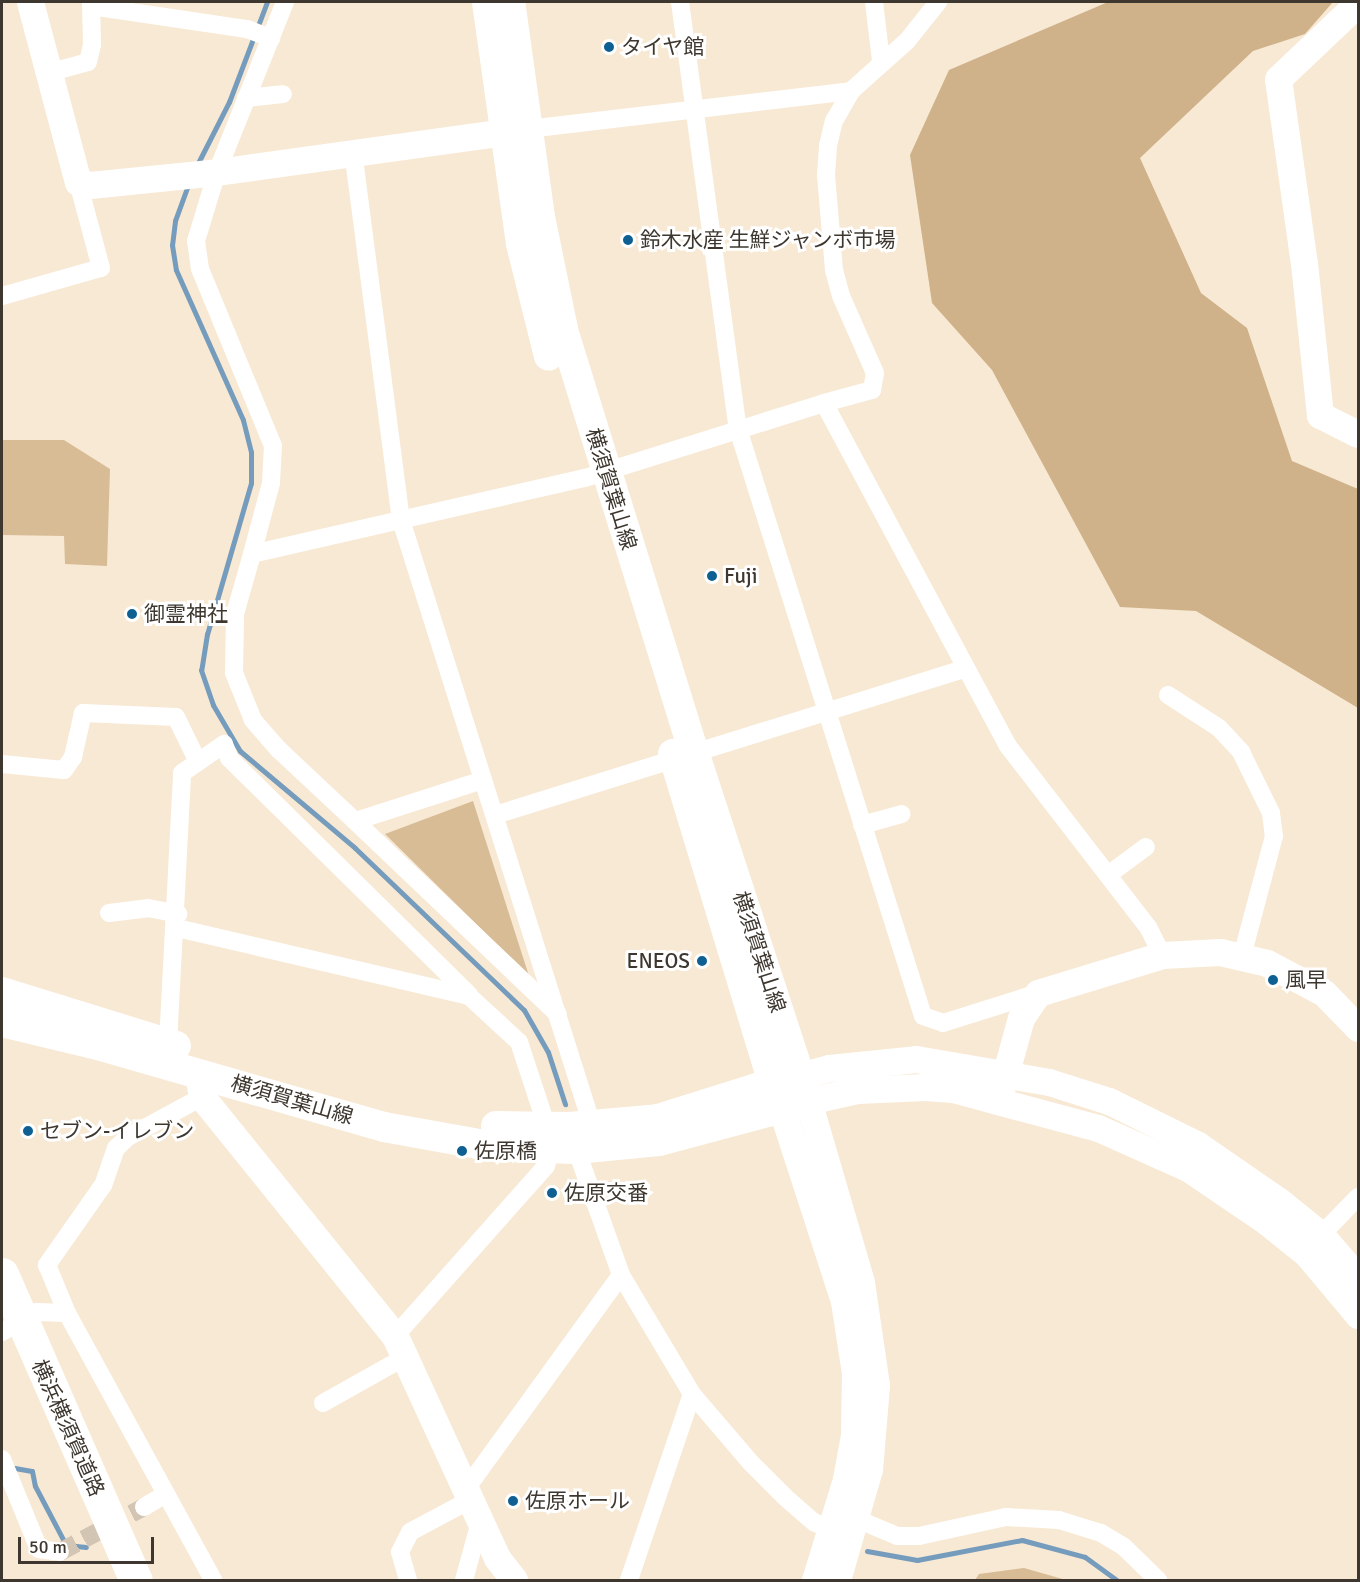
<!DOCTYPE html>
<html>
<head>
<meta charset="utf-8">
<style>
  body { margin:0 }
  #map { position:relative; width:1360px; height:1582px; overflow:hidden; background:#f8e9d4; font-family:Signika,"Noto Sans JP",sans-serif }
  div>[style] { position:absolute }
  .green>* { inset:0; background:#d7bc96 }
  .forest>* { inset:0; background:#cfb28a }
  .stream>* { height:5px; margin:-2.5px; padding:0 2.5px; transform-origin:2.5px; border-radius:2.5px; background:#759cbc }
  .street-tunnel>* { height:18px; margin-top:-9px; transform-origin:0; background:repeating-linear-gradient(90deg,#d3c5b3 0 18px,transparent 0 27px) }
  .street>* { height:18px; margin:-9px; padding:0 9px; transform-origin:9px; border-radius:9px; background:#fff }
  .secondary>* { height:27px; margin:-13.5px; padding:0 13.5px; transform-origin:13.5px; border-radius:13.5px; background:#fff }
  .primary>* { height:30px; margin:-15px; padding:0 15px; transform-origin:15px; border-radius:15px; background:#fff }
  .highway>* { height:33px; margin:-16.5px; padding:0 16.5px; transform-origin:16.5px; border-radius:16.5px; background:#fff }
  .dots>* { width:16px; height:16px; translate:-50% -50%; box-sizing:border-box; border:3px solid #fff; border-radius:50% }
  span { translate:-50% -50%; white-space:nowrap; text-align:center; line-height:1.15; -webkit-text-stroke:6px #fff; paint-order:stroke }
  .poi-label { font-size:21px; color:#3d372f }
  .left { translate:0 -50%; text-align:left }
  .right { translate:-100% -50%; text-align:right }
  .street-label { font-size:21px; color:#3d372f }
  .frame { position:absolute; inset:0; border:3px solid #3d372f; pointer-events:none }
  .scale { position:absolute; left:18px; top:1537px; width:136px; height:27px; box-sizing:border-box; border:3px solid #3d372f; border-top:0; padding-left:8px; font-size:18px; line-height:21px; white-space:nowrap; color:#3d372f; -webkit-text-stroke:4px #fff; paint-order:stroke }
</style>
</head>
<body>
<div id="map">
  <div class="green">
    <div style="clip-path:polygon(2px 440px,64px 440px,110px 469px,107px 566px,65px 564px,64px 536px,2px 535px)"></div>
    <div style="clip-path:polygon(473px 801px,529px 976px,385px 834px)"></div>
    <div style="clip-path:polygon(1024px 1568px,1066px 1580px,975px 1580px,979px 1574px)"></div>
  </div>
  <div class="forest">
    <div style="clip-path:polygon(1108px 2px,1333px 2px,1305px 34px,1253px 51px,1140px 158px,1201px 293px,1247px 328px,1292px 461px,1358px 489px,1358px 708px,1196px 611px,1120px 607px,992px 370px,932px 303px,910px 155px,949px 70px)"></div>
  </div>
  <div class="stream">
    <div style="left:197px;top:165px;width:71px;rotate:-63.1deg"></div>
    <div style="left:229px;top:102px;width:107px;rotate:-69.2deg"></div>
    <div style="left:188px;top:185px;width:38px;rotate:110deg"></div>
    <div style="left:175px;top:221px;width:24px;rotate:97deg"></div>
    <div style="left:172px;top:245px;width:25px;rotate:81deg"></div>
    <div style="left:176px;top:270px;width:164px;rotate:65.9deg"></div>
    <div style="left:243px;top:420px;width:33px;rotate:76deg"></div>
    <div style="left:251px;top:452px;width:31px;rotate:90deg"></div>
    <div style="left:251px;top:483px;width:157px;rotate:106.2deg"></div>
    <div style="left:207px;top:634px;width:36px;rotate:99deg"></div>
    <div style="left:201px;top:670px;width:37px;rotate:71deg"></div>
    <div style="left:213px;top:705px;width:53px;rotate:59.6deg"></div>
    <div style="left:240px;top:751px;width:150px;rotate:40.1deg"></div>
    <div style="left:355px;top:848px;width:234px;rotate:43.8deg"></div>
    <div style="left:524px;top:1010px;width:48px;rotate:60.3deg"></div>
    <div style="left:548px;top:1052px;width:55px;rotate:71.9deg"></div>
    <div style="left:9px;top:1467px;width:23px;rotate:10deg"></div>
    <div style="left:32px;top:1471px;width:15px;rotate:79deg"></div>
    <div style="left:35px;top:1486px;width:67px;rotate:62.3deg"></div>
    <div style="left:66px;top:1545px;width:20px;rotate:6deg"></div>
    <div style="left:867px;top:1551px;width:51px;rotate:10.2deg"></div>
    <div style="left:917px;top:1560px;width:107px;rotate:-10.8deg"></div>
    <div style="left:1022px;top:1540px;width:65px;rotate:15.1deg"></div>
    <div style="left:1085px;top:1557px;width:39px;rotate:36deg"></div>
  </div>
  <div class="street-tunnel">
    <div style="left:60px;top:1552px;width:95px;rotate:-28.2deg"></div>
  </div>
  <div class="street">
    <div style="left:680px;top:2px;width:431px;rotate:82.3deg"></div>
    <div style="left:738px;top:429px;width:615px;rotate:72.51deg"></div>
    <div style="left:923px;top:1016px;width:21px;rotate:19deg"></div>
    <div style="left:943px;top:1023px;width:100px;rotate:-17.5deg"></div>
    <div style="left:874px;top:2px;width:59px;rotate:83.2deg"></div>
    <div style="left:91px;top:6px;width:158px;rotate:8.4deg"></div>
    <div style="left:247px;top:29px;width:26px;rotate:21deg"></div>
    <div style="left:48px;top:73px;width:41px;rotate:-15.4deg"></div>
    <div style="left:88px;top:62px;width:17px;rotate:-77deg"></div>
    <div style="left:92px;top:45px;width:43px;rotate:-91.3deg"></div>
    <div style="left:246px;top:98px;width:37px;rotate:-6deg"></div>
    <div style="left:528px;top:129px;width:325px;rotate:-6.7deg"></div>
    <div style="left:851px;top:91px;width:75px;rotate:-41.8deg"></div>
    <div style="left:907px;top:41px;width:50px;rotate:-51.5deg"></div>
    <div style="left:353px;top:151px;width:372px;rotate:82.6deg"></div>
    <div style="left:401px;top:520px;width:634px;rotate:72.48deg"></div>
    <div style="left:2px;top:296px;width:103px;rotate:-15.8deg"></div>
    <div style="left:101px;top:268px;width:89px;rotate:-105deg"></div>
    <div style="left:824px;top:403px;width:50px;rotate:-15.2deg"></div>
    <div style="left:872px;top:390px;width:17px;rotate:-80deg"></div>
    <div style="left:875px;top:373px;width:84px;rotate:-113.8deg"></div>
    <div style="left:841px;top:296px;width:27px;rotate:-105deg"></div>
    <div style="left:834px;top:270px;width:95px;rotate:-94.8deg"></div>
    <div style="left:826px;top:175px;width:29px;rotate:-86deg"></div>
    <div style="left:828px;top:146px;width:26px;rotate:-77deg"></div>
    <div style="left:834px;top:121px;width:34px;rotate:-60deg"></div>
    <div style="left:252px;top:554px;width:73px;rotate:-75deg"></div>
    <div style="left:271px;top:483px;width:37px;rotate:-87deg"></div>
    <div style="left:273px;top:446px;width:191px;rotate:-112.4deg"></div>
    <div style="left:200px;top:269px;width:28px;rotate:-98deg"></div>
    <div style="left:196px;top:241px;width:72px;rotate:-73.1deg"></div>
    <div style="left:217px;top:172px;width:183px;rotate:-68.2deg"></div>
    <div style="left:1168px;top:695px;width:61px;rotate:32.9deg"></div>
    <div style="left:1219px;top:728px;width:33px;rotate:47deg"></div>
    <div style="left:1241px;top:752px;width:68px;rotate:63.8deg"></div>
    <div style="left:1271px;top:813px;width:23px;rotate:83deg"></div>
    <div style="left:1274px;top:836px;width:124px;rotate:104.9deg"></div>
    <div style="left:2px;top:764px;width:62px;rotate:5.5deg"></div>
    <div style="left:64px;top:770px;width:16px;rotate:-55deg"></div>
    <div style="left:73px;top:757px;width:45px;rotate:-77.2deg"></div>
    <div style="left:83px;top:713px;width:93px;rotate:2.5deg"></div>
    <div style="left:176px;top:717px;width:50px;rotate:63.9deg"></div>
    <div style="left:483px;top:780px;width:134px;rotate:162.2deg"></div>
    <div style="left:355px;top:821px;width:104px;rotate:-136.9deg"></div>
    <div style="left:279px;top:750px;width:40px;rotate:-131deg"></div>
    <div style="left:253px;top:720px;width:51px;rotate:-112deg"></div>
    <div style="left:234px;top:673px;width:59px;rotate:-89deg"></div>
    <div style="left:235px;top:614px;width:62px;rotate:-74.2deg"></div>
    <div style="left:252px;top:554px;width:342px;rotate:-12.9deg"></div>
    <div style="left:585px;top:478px;width:250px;rotate:-17.4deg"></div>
    <div style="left:824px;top:403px;width:389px;rotate:61.8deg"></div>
    <div style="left:1008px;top:746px;width:229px;rotate:52.3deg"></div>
    <div style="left:1148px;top:927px;width:31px;rotate:63deg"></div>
    <div style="left:495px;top:815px;width:493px;rotate:-17.3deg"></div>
    <div style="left:355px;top:821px;width:280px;rotate:43.6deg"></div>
    <div style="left:862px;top:825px;width:41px;rotate:-15.4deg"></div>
    <div style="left:1108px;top:875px;width:47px;rotate:-36.4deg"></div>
    <div style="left:109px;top:913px;width:39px;rotate:-7deg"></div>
    <div style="left:148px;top:908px;width:31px;rotate:11deg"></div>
    <div style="left:177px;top:928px;width:300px;rotate:13.1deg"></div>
    <div style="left:469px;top:996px;width:68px;rotate:42.6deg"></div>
    <div style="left:519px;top:1042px;width:89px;rotate:71.8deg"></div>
    <div style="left:547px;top:1127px;width:22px;rotate:82deg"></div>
    <div style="left:550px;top:1149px;width:17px;rotate:103deg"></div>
    <div style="left:546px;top:1166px;width:227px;rotate:131.6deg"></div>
    <div style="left:168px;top:1043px;width:270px;rotate:-87deg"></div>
    <div style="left:182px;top:773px;width:51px;rotate:-34.6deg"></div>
    <div style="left:224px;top:744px;width:15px;rotate:70deg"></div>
    <div style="left:229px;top:758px;width:337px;rotate:44.6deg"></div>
    <div style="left:202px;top:1097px;width:84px;rotate:151.6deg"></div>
    <div style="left:128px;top:1137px;width:16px;rotate:137deg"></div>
    <div style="left:116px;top:1148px;width:39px;rotate:109deg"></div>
    <div style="left:103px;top:1185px;width:98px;rotate:125deg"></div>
    <div style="left:47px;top:1265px;width:52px;rotate:67.4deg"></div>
    <div style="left:67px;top:1313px;width:304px;rotate:61.3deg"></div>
    <div style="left:573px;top:1140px;width:143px;rotate:70.4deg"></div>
    <div style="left:621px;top:1275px;width:139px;rotate:59.2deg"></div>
    <div style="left:692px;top:1394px;width:91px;rotate:49.5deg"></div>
    <div style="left:751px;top:1463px;width:49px;rotate:45deg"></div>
    <div style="left:786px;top:1498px;width:37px;rotate:41deg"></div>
    <div style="left:814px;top:1522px;width:29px;rotate:25deg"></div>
    <div style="left:1321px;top:1235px;width:53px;rotate:-45.8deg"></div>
    <div style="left:2px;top:1332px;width:39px;rotate:-30deg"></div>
    <div style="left:36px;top:1312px;width:31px;rotate:2deg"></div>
    <div style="left:323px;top:1403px;width:94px;rotate:-29.3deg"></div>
    <div style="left:2px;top:1459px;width:97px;rotate:67.7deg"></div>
    <div style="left:39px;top:1549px;width:21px;rotate:8deg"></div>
    <div style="left:466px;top:1489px;width:264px;rotate:-54.1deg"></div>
    <div style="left:144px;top:1507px;width:23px;rotate:-31deg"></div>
    <div style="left:857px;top:1519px;width:43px;rotate:23deg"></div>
    <div style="left:897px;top:1536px;width:22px"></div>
    <div style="left:919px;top:1536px;width:89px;rotate:-12.3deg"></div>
    <div style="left:1006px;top:1517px;width:53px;rotate:3.2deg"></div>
    <div style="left:1059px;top:1520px;width:44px;rotate:17.2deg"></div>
    <div style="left:1101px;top:1533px;width:26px;rotate:31deg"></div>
    <div style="left:1123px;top:1546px;width:49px;rotate:44.2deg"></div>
    <div style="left:408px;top:1580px;width:29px;rotate:-106deg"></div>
    <div style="left:400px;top:1552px;width:22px;rotate:-63deg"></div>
    <div style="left:410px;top:1532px;width:68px;rotate:-28.1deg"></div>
    <div style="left:464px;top:1580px;width:60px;rotate:-74.6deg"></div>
    <div style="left:629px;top:1580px;width:196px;rotate:-71.3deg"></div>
  </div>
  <div class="secondary">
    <div style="left:30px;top:2px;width:186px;rotate:75.1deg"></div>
    <div style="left:78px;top:182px;width:12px;rotate:14deg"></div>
    <div style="left:90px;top:185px;width:128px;rotate:-5.8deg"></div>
    <div style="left:217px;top:172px;width:313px;rotate:-7.9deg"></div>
    <div style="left:1358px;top:3px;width:110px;rotate:136.5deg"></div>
    <div style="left:1278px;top:79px;width:186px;rotate:82deg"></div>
    <div style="left:1304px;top:263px;width:153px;rotate:84deg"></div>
    <div style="left:1320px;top:415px;width:42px;rotate:26.6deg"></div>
    <div style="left:198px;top:1073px;width:24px;rotate:81deg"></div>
    <div style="left:202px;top:1097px;width:307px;rotate:51.1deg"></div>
    <div style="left:395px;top:1336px;width:244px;rotate:65.3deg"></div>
    <div style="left:497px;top:1558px;width:28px;rotate:52deg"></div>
    <div style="left:1001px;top:1090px;width:75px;rotate:-74.5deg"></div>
    <div style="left:1021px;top:1018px;width:30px;rotate:-56deg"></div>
    <div style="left:1038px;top:993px;width:130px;rotate:-17deg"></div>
    <div style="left:1162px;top:955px;width:58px;rotate:-3deg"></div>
    <div style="left:1220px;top:952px;width:48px;rotate:13.2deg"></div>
    <div style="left:1267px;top:963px;width:64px;rotate:27.8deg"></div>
    <div style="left:1324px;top:993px;width:49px;rotate:45.8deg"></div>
    <div style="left:815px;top:1580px;width:106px;rotate:-72.9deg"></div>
    <div style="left:846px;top:1479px;width:45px;rotate:-79.7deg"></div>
    <div style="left:854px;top:1435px;width:62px;rotate:-89.1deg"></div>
    <div style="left:855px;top:1373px;width:73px;rotate:-98.7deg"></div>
    <div style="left:844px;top:1301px;width:229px;rotate:-108deg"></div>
    <div style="left:773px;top:1083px;width:58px;rotate:-15deg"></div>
    <div style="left:829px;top:1068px;width:87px;rotate:-5.9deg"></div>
    <div style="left:916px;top:1059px;width:135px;rotate:9.8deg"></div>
    <div style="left:1049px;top:1082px;width:63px;rotate:17.6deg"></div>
    <div style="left:1109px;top:1101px;width:99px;rotate:26.3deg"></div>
    <div style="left:1198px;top:1145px;width:98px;rotate:34.7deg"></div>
    <div style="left:1279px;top:1201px;width:54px;rotate:39deg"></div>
    <div style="left:1321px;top:1235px;width:57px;rotate:49.3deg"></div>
    <div style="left:837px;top:1580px;width:116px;rotate:-73.9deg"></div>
    <div style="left:869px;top:1469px;width:84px;rotate:-85.2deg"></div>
    <div style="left:876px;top:1385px;width:104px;rotate:-98.3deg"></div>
    <div style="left:861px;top:1282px;width:189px;rotate:-106.3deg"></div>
    <div style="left:808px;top:1101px;width:50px;rotate:-12.7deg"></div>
    <div style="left:857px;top:1090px;width:68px;rotate:-2.5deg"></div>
    <div style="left:925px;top:1087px;width:28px;rotate:4deg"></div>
    <div style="left:953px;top:1089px;width:150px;rotate:15.1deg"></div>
    <div style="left:1098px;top:1128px;width:98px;rotate:24deg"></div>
    <div style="left:1188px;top:1168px;width:94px;rotate:34.2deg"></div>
    <div style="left:1266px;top:1221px;width:53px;rotate:38.8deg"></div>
    <div style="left:1307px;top:1254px;width:80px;rotate:50.1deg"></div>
  </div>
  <div class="primary">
    <div style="left:487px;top:2px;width:244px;rotate:82deg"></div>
    <div style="left:521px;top:244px;width:115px;rotate:76deg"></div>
    <div style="left:2px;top:992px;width:182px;rotate:17.2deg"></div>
    <div style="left:2px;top:1022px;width:99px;rotate:13.5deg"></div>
    <div style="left:98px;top:1045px;width:298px;rotate:16deg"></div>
    <div style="left:384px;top:1127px;width:108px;rotate:10.2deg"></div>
    <div style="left:490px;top:1146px;width:86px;rotate:2deg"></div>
    <div style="left:576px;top:1149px;width:83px;rotate:-5.5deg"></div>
    <div style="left:659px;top:1141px;width:154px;rotate:-15deg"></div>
    <div style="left:808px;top:1101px;width:366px;rotate:-108.1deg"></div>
    <div style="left:694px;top:753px;width:444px;rotate:-107.2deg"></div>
    <div style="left:563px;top:329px;width:114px;rotate:-101.6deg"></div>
    <div style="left:540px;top:217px;width:217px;rotate:-97.9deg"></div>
    <div style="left:496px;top:1126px;width:73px;rotate:0.8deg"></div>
    <div style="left:569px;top:1127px;width:89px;rotate:-5.1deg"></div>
    <div style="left:658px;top:1119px;width:121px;rotate:-17.4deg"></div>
    <div style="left:773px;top:1083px;width:344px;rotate:-106.9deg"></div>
  </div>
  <div class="highway">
    <div style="left:2px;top:1274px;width:334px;rotate:66.4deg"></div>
  </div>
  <div class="dots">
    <div style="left:609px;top:47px;background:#0e6092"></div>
    <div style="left:628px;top:240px;background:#0e6092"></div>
    <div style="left:712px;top:576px;background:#0e6092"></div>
    <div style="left:132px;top:614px;background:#0e6092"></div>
    <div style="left:702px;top:961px;background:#0e6092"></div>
    <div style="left:1273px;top:980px;background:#0e6092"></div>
    <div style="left:28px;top:1131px;background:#0e6092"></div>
    <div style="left:462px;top:1151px;background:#0e6092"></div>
    <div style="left:552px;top:1193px;background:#0e6092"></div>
    <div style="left:513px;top:1501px;background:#0e6092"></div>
  </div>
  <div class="poi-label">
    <span class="left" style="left:621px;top:47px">タイヤ館</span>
    <span class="left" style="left:640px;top:240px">鈴木水産 生鮮ジャンボ市場</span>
    <span class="left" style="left:724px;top:576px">Fuji</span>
    <span class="left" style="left:144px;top:614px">御霊神社</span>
    <span class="right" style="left:690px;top:961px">ENEOS</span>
    <span class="left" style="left:1285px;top:980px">風早</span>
    <span class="left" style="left:40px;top:1131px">セブン-イレブン</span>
    <span class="left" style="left:474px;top:1151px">佐原橋</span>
    <span class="left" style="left:564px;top:1193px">佐原交番</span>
    <span class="left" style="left:525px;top:1501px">佐原ホール</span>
  </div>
  <div class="street-label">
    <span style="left:611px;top:489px;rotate:73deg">横須賀葉山線</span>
    <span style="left:759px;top:952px;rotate:72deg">横須賀葉山線</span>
    <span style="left:292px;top:1100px;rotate:16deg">横須賀葉山線</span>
    <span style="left:68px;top:1428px;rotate:66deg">横浜横須賀道路</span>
  </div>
  <div class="frame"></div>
  <div class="scale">50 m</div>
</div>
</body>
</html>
